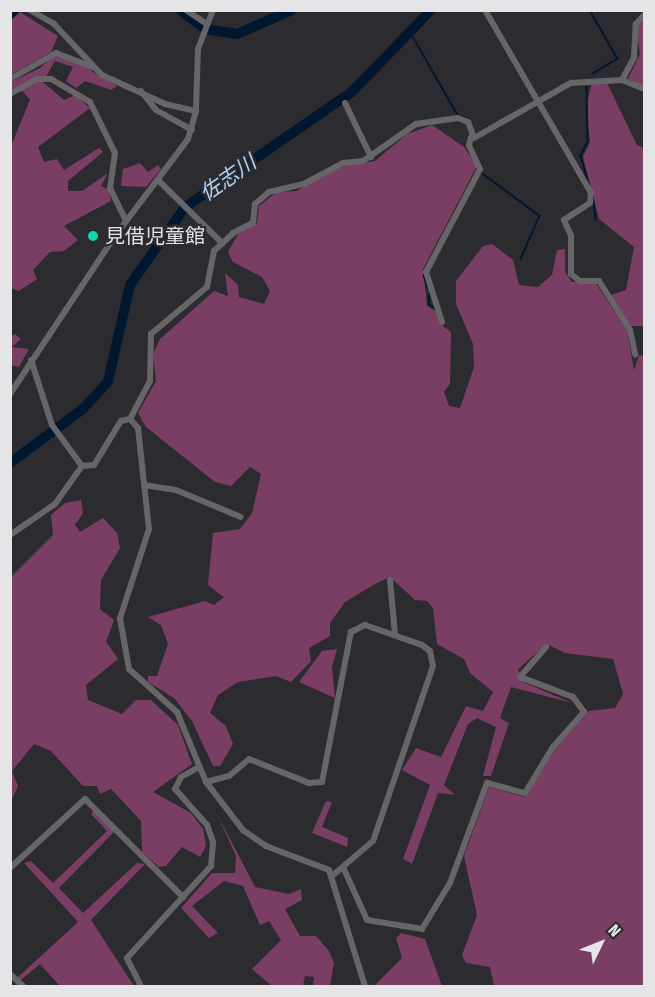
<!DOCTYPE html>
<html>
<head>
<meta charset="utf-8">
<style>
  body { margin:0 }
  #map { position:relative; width:655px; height:997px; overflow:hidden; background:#2c2b30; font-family:"Fira Sans Condensed","Noto Sans JP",sans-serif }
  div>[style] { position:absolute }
  .green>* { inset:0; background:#7a3d64 }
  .stream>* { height:1.5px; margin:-0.75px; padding:0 0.75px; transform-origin:0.75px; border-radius:0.75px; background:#00172f }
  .river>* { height:10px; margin:-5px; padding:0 5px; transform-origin:5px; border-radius:5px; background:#00172f }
  .minor>* { height:6px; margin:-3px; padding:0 3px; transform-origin:3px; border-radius:3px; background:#676568 }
  .dots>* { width:16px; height:16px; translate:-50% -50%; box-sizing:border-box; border:3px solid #2c2b30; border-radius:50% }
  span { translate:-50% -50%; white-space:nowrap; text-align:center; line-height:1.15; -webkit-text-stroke:4.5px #2c2b30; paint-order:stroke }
  .poi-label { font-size:20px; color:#e5e4e7 }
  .left { translate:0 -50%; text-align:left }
  .water-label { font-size:21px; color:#b4d2f0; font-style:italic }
  .frame { position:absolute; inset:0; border:12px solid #e5e4e7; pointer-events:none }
  .north { position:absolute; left:571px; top:913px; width:60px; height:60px; -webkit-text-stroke:4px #2c2b30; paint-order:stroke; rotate:47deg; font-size:16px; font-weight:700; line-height:24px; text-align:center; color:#e5e4e7 }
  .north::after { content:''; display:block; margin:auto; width:21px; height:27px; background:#e5e4e7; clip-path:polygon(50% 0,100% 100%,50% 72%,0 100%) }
</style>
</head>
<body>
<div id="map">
  <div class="green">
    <div style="clip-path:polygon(20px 12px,58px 36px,51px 52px,12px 74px,11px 82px,40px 68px,58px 51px,117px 86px,111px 90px,85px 81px,76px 88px,66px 81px,73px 67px,55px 61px,43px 82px,64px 100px,75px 95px,90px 108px,38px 147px,44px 162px,57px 159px,64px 170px,99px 148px,103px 152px,68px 181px,68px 191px,82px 191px,108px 173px,101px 186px,109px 190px,111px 201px,64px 226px,78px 240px,64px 251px,50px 252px,33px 270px,37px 279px,19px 291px,11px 288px,11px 146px,30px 100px,20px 88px,11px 90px,11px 18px)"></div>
    <div style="clip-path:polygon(644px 20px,644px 87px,628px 79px,640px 54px,636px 28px)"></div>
    <div style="clip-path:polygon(592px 82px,607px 83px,637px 145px,644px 148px,644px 326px,630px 326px,608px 296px,626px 290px,634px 247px,599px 219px,583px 157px,590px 142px,586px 107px)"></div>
    <div style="clip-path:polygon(432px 125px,464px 147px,477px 166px,423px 269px,427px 306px,441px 314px,439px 323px,451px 332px,450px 384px,444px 392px,449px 406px,460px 408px,474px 367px,473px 344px,456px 304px,456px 281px,483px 246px,492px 244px,513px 260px,519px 285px,538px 287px,552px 275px,557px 250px,565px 249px,565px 272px,572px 282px,595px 282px,627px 331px,634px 370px,639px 355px,644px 356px,644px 986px,494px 986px,490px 967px,466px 963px,462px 955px,477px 915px,464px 856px,489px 787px,525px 797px,555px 749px,589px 711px,615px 708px,623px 694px,613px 659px,565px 653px,547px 644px,518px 669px,523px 682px,572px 703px,511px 687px,500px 718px,509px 723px,491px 776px,483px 776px,496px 727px,477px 718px,468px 724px,444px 785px,455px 795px,438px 793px,412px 864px,403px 859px,430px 785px,402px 770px,416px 748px,441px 757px,466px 706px,483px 711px,493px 692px,470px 673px,464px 659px,437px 644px,433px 608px,427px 601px,415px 600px,390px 577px,375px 584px,345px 602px,330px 623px,330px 636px,309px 648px,311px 661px,291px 682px,276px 676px,238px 682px,218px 695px,210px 713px,226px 726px,233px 744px,220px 766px,213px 766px,192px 721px,174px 698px,148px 682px,148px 676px,157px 676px,168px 644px,161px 625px,148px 617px,205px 601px,214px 605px,224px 597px,208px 585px,213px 533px,240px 529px,252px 513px,261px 474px,250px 467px,231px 486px,215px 482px,146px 427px,138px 413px,156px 381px,153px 354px,160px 339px,214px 291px,228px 296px,225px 273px,238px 285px,239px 297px,264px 304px,270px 291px,262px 277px,233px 262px,228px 252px,238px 234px,257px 223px,259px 206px,277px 192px,297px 191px,333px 168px,375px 161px,407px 134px)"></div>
    <div style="clip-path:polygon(140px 163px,148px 172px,158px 165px,161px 169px,146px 187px,121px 186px,123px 169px)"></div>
    <div style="clip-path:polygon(15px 334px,21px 339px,12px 347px,29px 349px,19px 367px,11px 365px,11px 336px)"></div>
    <div style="clip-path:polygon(81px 500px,83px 513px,75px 525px,80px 532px,103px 518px,117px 533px,120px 548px,101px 580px,100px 609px,114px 620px,106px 642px,118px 659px,86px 685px,88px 700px,122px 714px,136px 700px,151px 700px,178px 725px,192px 764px,153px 792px,191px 813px,203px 829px,206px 846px,200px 857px,182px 847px,166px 866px,159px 867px,142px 852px,141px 821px,111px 789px,100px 794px,97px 786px,83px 786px,51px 751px,34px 744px,12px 771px,18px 786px,11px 801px,11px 577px,53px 535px,51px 515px,65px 503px)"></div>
    <div style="clip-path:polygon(337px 649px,332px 667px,335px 698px,299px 682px,322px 651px)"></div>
    <div style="clip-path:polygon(326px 801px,332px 802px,322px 827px,348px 838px,347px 847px,312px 833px)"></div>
    <div style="clip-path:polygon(94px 810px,114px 832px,59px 888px,83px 913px,137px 863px,145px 864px,91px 920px,134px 986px,60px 986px,40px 964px,21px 980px,17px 978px,78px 922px,24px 863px,31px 861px,53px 883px,107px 831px,91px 814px)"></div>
    <div style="clip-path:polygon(217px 814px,255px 887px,289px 894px,301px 889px,302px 900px,285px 909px,300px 936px,316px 936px,329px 951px,334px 963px,330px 986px,313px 986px,314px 977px,305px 976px,303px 986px,272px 986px,252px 969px,281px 940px,269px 921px,260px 925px,243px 886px,224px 881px,192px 906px,218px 933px,209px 938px,181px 908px,212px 873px,235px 873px,236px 856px)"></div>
    <div style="clip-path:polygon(401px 933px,425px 939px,442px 986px,374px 986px,402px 958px,396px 938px)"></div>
  </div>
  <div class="stream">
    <div style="left:590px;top:10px;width:56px;rotate:60.3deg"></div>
    <div style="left:618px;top:59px;width:29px;rotate:149deg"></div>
    <div style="left:411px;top:33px;width:95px;rotate:60.2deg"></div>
    <div style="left:458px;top:115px;width:11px;rotate:22deg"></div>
    <div style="left:587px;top:87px;width:55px;rotate:89deg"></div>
    <div style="left:588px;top:142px;width:16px;rotate:117deg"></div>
    <div style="left:581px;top:156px;width:29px;rotate:74deg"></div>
    <div style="left:476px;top:155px;width:12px;rotate:66deg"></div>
    <div style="left:482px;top:173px;width:72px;rotate:36.6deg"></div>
    <div style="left:540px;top:216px;width:47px;rotate:113.8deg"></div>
    <div style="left:593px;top:194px;width:26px;rotate:83deg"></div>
    <div style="left:424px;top:275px;width:13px;rotate:72deg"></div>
    <div style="left:430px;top:294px;width:10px;rotate:96deg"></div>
    <div style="left:429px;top:304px;width:9px;rotate:36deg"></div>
  </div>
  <div class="river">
    <div style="left:180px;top:10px;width:31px;rotate:37deg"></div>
    <div style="left:205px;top:29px;width:32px;rotate:9deg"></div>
    <div style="left:237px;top:34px;width:60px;rotate:-23.6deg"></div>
    <div style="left:10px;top:14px;width:6px;rotate:-39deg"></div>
    <div style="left:10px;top:463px;width:92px;rotate:-36.6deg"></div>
    <div style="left:84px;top:408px;width:36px;rotate:-48deg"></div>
    <div style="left:108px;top:381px;width:98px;rotate:-77.1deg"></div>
    <div style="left:130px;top:285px;width:95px;rotate:-54.8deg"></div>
    <div style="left:185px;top:207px;width:203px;rotate:-34.6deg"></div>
    <div style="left:352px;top:92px;width:114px;rotate:-46.1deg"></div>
  </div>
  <div class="minor">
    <div style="left:30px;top:10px;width:28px;rotate:30deg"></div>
    <div style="left:54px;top:24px;width:70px;rotate:46.7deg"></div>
    <div style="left:102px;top:75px;width:69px;rotate:24.7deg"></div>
    <div style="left:165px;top:104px;width:32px;rotate:13deg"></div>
    <div style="left:186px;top:10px;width:25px;rotate:34deg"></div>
    <div style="left:485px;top:10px;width:211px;rotate:59.9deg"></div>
    <div style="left:591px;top:193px;width:10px;rotate:96deg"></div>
    <div style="left:590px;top:203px;width:31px;rotate:147deg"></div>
    <div style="left:564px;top:220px;width:17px;rotate:66deg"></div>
    <div style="left:571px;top:236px;width:38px;rotate:90deg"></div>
    <div style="left:571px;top:274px;width:11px;rotate:38deg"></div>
    <div style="left:580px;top:281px;width:19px"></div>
    <div style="left:599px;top:281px;width:58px;rotate:57.7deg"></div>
    <div style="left:630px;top:330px;width:25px;rotate:78deg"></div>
    <div style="left:10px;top:79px;width:53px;rotate:-29.5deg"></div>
    <div style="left:56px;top:53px;width:40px;rotate:21deg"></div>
    <div style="left:622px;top:80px;width:24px;rotate:22deg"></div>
    <div style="left:141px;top:91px;width:24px;rotate:52deg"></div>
    <div style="left:156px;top:110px;width:41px;rotate:29.1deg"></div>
    <div style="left:10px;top:94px;width:31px;rotate:-29deg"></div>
    <div style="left:37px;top:79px;width:14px"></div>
    <div style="left:51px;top:79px;width:45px;rotate:30.5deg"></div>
    <div style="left:90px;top:102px;width:57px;rotate:63.9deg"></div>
    <div style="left:115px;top:153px;width:35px;rotate:98deg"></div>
    <div style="left:110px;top:188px;width:37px;rotate:64deg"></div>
    <div style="left:345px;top:103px;width:60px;rotate:64.3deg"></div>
    <div style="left:158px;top:180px;width:90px;rotate:44.5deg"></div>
    <div style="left:442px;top:322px;width:52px;rotate:-107.7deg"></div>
    <div style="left:426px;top:272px;width:116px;rotate:-62.3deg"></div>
    <div style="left:480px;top:169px;width:26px;rotate:-115deg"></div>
    <div style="left:469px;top:145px;width:8px;rotate:-76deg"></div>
    <div style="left:31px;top:360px;width:68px;rotate:72.1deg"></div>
    <div style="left:52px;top:425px;width:51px;rotate:53.8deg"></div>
    <div style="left:82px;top:466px;width:12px;rotate:-5deg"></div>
    <div style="left:94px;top:465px;width:52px;rotate:-58.5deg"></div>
    <div style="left:121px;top:421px;width:9px;rotate:-13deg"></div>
    <div style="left:130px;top:419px;width:12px;rotate:48deg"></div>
    <div style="left:138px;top:428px;width:102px;rotate:83.8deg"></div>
    <div style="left:149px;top:529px;width:94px;rotate:108deg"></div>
    <div style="left:120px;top:618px;width:52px;rotate:80deg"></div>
    <div style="left:129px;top:669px;width:64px;rotate:41.9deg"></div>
    <div style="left:177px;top:712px;width:76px;rotate:67.5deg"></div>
    <div style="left:206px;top:782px;width:61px;rotate:52.4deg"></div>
    <div style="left:243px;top:830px;width:28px;rotate:35deg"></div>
    <div style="left:266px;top:846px;width:67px;rotate:20.9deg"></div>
    <div style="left:329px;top:870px;width:121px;rotate:72.8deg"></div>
    <div style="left:10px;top:394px;width:190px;rotate:-56.4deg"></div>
    <div style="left:115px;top:236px;width:121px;rotate:-53deg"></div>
    <div style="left:188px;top:139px;width:29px;rotate:-74deg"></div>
    <div style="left:196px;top:111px;width:62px;rotate:-88.2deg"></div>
    <div style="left:198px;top:49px;width:42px;rotate:-69deg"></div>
    <div style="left:130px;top:419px;width:43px;rotate:-62.2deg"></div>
    <div style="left:150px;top:381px;width:47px;rotate:-88.8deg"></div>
    <div style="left:151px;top:334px;width:73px;rotate:-40deg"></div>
    <div style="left:207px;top:287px;width:37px;rotate:-79deg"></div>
    <div style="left:214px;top:251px;width:26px;rotate:-43deg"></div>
    <div style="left:233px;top:233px;width:22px;rotate:-27deg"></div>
    <div style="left:253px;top:223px;width:19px;rotate:-84deg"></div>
    <div style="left:255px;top:204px;width:18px;rotate:-41deg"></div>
    <div style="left:269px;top:192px;width:36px;rotate:-13deg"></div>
    <div style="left:304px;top:184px;width:44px;rotate:-28.3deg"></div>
    <div style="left:343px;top:163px;width:20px;rotate:-6deg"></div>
    <div style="left:363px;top:161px;width:65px;rotate:-34.9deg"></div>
    <div style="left:416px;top:124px;width:42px;rotate:-8.1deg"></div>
    <div style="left:458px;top:118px;width:11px;rotate:22deg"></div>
    <div style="left:468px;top:122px;width:17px;rotate:69deg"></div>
    <div style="left:474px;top:138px;width:112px;rotate:-29.6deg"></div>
    <div style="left:571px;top:83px;width:51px;rotate:-3.4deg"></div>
    <div style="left:622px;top:80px;width:26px;rotate:-62deg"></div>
    <div style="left:634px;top:57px;width:33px;rotate:-87deg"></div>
    <div style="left:636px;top:24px;width:12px;rotate:-48deg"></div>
    <div style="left:144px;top:485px;width:32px;rotate:9deg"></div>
    <div style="left:176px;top:490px;width:70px;rotate:22.6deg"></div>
    <div style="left:10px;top:535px;width:55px;rotate:-34.6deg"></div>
    <div style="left:55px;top:504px;width:47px;rotate:-54.6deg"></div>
    <div style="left:390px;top:580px;width:54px;rotate:84.7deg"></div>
    <div style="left:206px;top:782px;width:24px;rotate:-15deg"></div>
    <div style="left:229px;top:776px;width:26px;rotate:-40deg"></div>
    <div style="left:249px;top:759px;width:65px;rotate:21.8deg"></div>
    <div style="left:309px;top:783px;width:13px;rotate:-4deg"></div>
    <div style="left:322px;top:782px;width:153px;rotate:-79.1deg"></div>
    <div style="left:351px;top:632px;width:16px;rotate:-27deg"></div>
    <div style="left:365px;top:625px;width:60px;rotate:19.3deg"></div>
    <div style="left:422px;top:645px;width:10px;rotate:37deg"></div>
    <div style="left:430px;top:651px;width:15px;rotate:79deg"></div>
    <div style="left:433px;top:666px;width:185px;rotate:108.9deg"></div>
    <div style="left:373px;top:841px;width:54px;rotate:139.5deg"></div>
    <div style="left:343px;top:867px;width:58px;rotate:65.6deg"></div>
    <div style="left:367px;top:920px;width:56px;rotate:9.3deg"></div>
    <div style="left:422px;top:929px;width:54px;rotate:-58.7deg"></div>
    <div style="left:450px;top:883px;width:107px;rotate:-69.7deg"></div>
    <div style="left:487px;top:783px;width:39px;rotate:15deg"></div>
    <div style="left:525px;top:793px;width:54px;rotate:-58.7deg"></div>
    <div style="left:553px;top:747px;width:47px;rotate:-48.5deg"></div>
    <div style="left:584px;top:712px;width:19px;rotate:-126deg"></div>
    <div style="left:573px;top:697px;width:57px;rotate:-159.3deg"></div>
    <div style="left:520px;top:677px;width:40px;rotate:-49deg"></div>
    <div style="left:10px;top:868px;width:102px;rotate:-42.6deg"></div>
    <div style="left:85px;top:799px;width:139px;rotate:45deg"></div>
    <div style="left:10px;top:974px;width:18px;rotate:43deg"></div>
    <div style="left:141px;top:986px;width:31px;rotate:-117deg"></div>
    <div style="left:127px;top:958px;width:125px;rotate:-47.6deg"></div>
    <div style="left:211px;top:866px;width:24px;rotate:-85deg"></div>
    <div style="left:213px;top:842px;width:18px;rotate:-109deg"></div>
    <div style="left:207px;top:825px;width:48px;rotate:-131.6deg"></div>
    <div style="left:175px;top:789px;width:13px;rotate:-63deg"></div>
    <div style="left:181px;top:777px;width:21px;rotate:-29deg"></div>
  </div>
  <div class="dots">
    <div style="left:93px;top:236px;background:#0fd5b4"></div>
  </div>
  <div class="poi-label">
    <span class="left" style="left:105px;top:236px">見借児童館</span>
  </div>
  <div class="water-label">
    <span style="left:228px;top:178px;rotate:-35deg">佐志川</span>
  </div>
  <div class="frame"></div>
  <div class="north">N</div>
</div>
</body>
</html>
